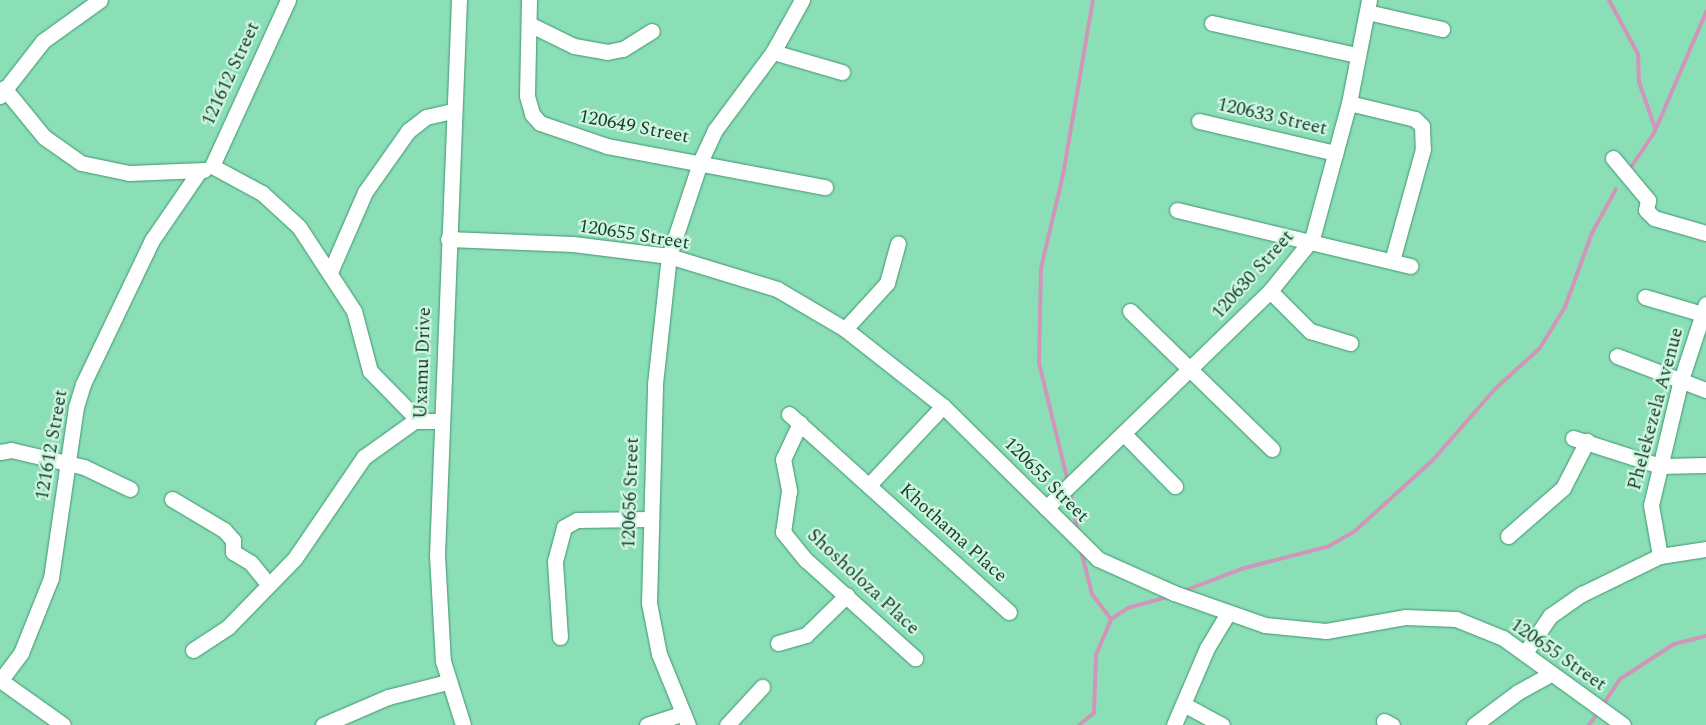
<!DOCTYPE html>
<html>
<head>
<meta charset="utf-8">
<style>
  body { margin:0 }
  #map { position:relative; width:1706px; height:725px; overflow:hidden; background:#8bdfb7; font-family:Spectral,serif }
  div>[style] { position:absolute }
  .stream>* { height:4px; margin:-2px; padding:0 2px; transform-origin:2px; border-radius:2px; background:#d096b9 }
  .roads { filter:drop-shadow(0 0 1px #3f956f) drop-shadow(0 0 1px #3f956f) }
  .minor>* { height:15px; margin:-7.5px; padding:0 7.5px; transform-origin:7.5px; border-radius:7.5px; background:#fff }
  span { translate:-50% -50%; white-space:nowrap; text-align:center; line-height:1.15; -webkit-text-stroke:4.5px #cef6e1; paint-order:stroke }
  .street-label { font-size:19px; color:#183c2c }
</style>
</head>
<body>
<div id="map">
  <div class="stream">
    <div style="left:1609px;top:0;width:61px;rotate:61.8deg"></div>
    <div style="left:1638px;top:54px;width:28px;rotate:88deg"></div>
    <div style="left:1639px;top:82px;width:49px;rotate:70.8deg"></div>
    <div style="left:1631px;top:167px;width:41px;rotate:-55.9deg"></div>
    <div style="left:1654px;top:133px;width:132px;rotate:-66.7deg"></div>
    <div style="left:1068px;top:482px;width:122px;rotate:-103.7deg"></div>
    <div style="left:1039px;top:363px;width:95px;rotate:-88.8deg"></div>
    <div style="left:1041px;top:268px;width:96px;rotate:-76.7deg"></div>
    <div style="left:1063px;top:175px;width:178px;rotate:-80.3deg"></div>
    <div style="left:1070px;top:491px;width:43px;rotate:79.2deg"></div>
    <div style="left:1080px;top:547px;width:49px;rotate:75.7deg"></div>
    <div style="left:1092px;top:594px;width:31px;rotate:53deg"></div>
    <div style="left:1184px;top:591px;width:61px;rotate:-21.1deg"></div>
    <div style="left:1241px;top:569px;width:91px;rotate:-14.6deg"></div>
    <div style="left:1329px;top:546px;width:30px;rotate:-30deg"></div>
    <div style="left:1355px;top:531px;width:104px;rotate:-42.3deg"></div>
    <div style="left:1432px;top:461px;width:97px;rotate:-48.8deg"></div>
    <div style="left:1496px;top:388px;width:59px;rotate:-42.3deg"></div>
    <div style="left:1540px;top:348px;width:48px;rotate:-58.6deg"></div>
    <div style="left:1565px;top:307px;width:79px;rotate:-70deg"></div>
    <div style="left:1592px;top:233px;width:50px;rotate:-61.4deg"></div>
    <div style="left:1602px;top:706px;width:32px;rotate:-56deg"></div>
    <div style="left:1620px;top:679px;width:64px;rotate:-32.9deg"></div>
    <div style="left:1674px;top:644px;width:33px;rotate:-14deg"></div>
    <div style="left:1079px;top:725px;width:19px;rotate:-39deg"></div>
    <div style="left:1094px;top:713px;width:58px;rotate:-88deg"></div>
    <div style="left:1096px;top:655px;width:39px;rotate:-67deg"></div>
    <div style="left:1111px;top:619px;width:20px;rotate:-33deg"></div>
    <div style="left:1128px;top:608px;width:45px;rotate:-15.6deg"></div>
    <div style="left:1589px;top:725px;width:16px;rotate:-55deg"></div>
  </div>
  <div class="roads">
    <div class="minor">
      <div style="left:459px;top:0;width:555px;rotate:92.27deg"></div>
      <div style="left:437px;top:555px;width:106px;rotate:86.8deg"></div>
      <div style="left:443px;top:661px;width:67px;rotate:72.6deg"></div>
      <div style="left:529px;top:0;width:96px;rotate:91.2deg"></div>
      <div style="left:527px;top:96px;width:19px;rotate:74deg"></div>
      <div style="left:532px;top:114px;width:12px;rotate:48deg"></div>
      <div style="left:540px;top:123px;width:71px;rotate:18.9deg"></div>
      <div style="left:607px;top:146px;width:222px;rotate:10.7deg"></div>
      <div style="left:1367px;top:12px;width:77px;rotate:12.8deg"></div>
      <div style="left:1212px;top:23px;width:148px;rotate:12.5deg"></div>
      <div style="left:529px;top:24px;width:50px;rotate:26.1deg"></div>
      <div style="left:574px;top:46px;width:34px;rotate:10deg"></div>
      <div style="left:607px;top:52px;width:16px;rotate:-11deg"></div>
      <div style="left:623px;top:49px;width:34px;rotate:-32deg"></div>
      <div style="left:773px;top:52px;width:72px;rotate:16.2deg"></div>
      <div style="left:4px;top:88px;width:63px;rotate:50.8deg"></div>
      <div style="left:44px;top:137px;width:45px;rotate:35.1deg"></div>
      <div style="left:81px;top:163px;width:49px;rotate:11.8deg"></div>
      <div style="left:129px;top:173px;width:75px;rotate:-2.3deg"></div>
      <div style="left:0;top:96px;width:70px;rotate:-52deg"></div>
      <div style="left:43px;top:41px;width:70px;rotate:-35.7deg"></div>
      <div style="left:1349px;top:103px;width:68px;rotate:13.6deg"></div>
      <div style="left:1415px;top:119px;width:10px;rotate:45deg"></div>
      <div style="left:1422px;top:126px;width:23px;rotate:88deg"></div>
      <div style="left:1423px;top:149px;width:116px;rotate:105.5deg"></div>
      <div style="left:1199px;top:121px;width:140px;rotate:13.2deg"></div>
      <div style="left:1613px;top:158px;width:55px;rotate:50.2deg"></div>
      <div style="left:1648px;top:200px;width:10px;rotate:101deg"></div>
      <div style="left:1646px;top:210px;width:11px;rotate:45deg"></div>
      <div style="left:1654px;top:218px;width:54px;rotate:16.1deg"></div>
      <div style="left:212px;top:166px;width:57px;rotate:28.4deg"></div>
      <div style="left:262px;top:193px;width:50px;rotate:42.6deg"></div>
      <div style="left:299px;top:227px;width:100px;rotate:56.8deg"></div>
      <div style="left:354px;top:311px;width:62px;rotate:75.1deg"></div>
      <div style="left:370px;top:371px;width:70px;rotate:45.6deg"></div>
      <div style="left:419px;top:421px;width:22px"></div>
      <div style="left:212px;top:166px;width:183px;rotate:-65.4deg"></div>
      <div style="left:1177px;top:210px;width:240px;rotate:13.5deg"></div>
      <div style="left:448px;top:239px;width:125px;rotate:2.3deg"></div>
      <div style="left:573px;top:244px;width:97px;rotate:7.1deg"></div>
      <div style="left:669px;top:256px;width:113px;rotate:17deg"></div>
      <div style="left:777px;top:289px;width:79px;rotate:30.5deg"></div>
      <div style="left:845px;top:329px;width:125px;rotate:38.2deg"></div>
      <div style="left:943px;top:406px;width:218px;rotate:44.6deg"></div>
      <div style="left:1098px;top:559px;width:83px;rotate:24.1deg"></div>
      <div style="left:1174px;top:593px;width:96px;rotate:19.4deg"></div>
      <div style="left:1265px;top:625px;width:61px;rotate:5.6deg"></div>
      <div style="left:1326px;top:631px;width:80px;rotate:-10deg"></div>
      <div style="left:1405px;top:617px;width:51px;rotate:2.2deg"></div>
      <div style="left:1456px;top:619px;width:51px;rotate:22deg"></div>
      <div style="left:1503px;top:638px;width:148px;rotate:35.9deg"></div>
      <div style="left:331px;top:270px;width:85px;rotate:-66.4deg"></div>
      <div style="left:365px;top:192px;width:75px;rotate:-54.8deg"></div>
      <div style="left:408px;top:131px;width:23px;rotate:-38deg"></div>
      <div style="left:426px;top:117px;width:28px;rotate:-13deg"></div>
      <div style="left:1270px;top:291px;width:57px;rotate:45deg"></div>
      <div style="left:1310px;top:331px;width:42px;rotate:16.7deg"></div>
      <div style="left:1645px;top:297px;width:64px;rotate:16.4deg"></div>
      <div style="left:1130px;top:311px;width:198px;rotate:44.2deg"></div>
      <div style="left:845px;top:329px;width:62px;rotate:-47.6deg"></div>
      <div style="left:887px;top:283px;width:41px;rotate:-74.6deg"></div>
      <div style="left:1617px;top:356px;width:95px;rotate:20.9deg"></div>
      <div style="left:789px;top:414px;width:296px;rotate:42deg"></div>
      <div style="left:800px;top:423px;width:40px;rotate:115deg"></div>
      <div style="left:783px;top:459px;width:33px;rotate:79deg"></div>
      <div style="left:789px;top:491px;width:41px;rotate:98.3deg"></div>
      <div style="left:783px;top:532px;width:36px;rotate:51deg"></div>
      <div style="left:806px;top:560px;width:147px;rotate:42deg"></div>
      <div style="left:1124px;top:434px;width:73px;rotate:45.6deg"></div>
      <div style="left:1573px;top:438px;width:91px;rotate:17.8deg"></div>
      <div style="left:1660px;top:466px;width:46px;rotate:-1.2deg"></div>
      <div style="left:0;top:452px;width:11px;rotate:-10deg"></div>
      <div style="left:11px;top:450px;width:75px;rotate:13.1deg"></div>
      <div style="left:84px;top:467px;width:51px;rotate:25.6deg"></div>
      <div style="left:869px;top:485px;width:108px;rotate:-46.9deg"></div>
      <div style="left:172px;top:499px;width:61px;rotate:30.8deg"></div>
      <div style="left:224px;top:530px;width:13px;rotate:48deg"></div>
      <div style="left:233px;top:540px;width:12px;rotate:90deg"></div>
      <div style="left:233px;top:552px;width:21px;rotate:31deg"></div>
      <div style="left:251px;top:563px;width:27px;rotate:51deg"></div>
      <div style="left:1046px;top:508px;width:312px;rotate:-44.1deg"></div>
      <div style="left:1270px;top:291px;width:67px;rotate:-51.1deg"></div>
      <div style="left:1312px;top:239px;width:141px;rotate:-74.8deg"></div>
      <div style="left:1349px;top:103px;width:105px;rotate:-79deg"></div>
      <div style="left:1508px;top:536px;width:73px;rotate:-41.1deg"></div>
      <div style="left:1563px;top:488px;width:53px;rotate:-62.9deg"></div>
      <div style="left:1660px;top:556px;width:52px;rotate:-100deg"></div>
      <div style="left:1651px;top:505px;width:125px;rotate:-76.6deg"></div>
      <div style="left:1680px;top:383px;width:83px;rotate:-71.8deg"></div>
      <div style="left:560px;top:637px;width:76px;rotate:-93.8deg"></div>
      <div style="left:555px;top:561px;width:35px;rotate:-75deg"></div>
      <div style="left:564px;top:527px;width:15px;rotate:-28deg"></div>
      <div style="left:577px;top:520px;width:71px;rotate:-0.8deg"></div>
      <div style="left:778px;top:643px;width:29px;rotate:-16deg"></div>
      <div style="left:806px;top:635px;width:57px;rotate:-44.3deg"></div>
      <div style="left:193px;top:650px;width:42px;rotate:-33.3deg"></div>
      <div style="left:228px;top:627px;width:96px;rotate:-45.8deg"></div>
      <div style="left:295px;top:558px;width:122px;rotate:-55.7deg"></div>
      <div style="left:364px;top:457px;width:65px;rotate:-35.6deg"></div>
      <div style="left:1525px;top:653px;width:45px;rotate:-56deg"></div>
      <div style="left:1550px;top:616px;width:39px;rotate:-35deg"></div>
      <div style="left:1582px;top:594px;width:87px;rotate:-26deg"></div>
      <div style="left:1660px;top:556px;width:47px;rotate:-8.7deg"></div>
      <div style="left:0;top:680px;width:77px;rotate:35.5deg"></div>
      <div style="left:0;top:681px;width:35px;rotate:-53deg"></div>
      <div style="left:21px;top:653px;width:81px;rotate:-68.2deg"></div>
      <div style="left:51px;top:578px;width:173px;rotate:-81.7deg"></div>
      <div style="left:76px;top:407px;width:24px;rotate:-73deg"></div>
      <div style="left:83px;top:384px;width:160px;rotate:-64.4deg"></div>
      <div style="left:152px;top:240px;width:81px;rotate:-55.5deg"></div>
      <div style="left:1185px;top:705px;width:42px;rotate:28.4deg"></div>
      <div style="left:1384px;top:721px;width:9px;rotate:27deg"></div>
      <div style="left:323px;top:725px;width:71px;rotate:-23.3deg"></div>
      <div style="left:388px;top:697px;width:61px;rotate:-14.3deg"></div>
      <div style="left:647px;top:725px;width:38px;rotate:-18deg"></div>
      <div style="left:688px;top:725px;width:77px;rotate:-112.2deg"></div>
      <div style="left:659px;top:654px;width:52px;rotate:-101.1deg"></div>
      <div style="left:649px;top:603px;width:219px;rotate:-88.4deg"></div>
      <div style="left:655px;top:384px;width:129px;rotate:-83.8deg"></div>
      <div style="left:669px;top:256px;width:101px;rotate:-71.6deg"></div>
      <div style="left:701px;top:160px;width:33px;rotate:-65deg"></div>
      <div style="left:715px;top:130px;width:97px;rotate:-53.4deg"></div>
      <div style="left:773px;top:52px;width:60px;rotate:-60.9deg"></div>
      <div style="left:727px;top:725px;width:52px;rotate:-47.4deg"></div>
      <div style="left:1174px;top:725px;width:84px;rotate:-66.8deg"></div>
      <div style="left:1207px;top:648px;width:41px;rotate:-59deg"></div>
      <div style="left:1474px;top:725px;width:55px;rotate:-36.9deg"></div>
      <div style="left:1518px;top:692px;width:38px;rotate:-29deg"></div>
    </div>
  </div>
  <div class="street-label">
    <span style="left:231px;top:74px;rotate:-65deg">121612 Street</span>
    <span style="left:1272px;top:117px;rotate:13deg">120633 Street</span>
    <span style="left:634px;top:127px;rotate:11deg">120649 Street</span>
    <span style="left:634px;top:235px;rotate:9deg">120655 Street</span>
    <span style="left:1253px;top:275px;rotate:-48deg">120630 Street</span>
    <span style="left:423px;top:363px;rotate:-88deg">Uxamu Drive</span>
    <span style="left:1656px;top:409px;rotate:-75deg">Phelekezela Avenue</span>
    <span style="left:52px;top:445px;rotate:-80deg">121612 Street</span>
    <span style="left:1046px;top:480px;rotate:45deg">120655 Street</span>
    <span style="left:631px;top:493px;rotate:-88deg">120656 Street</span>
    <span style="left:953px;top:533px;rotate:42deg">Khothama Place</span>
    <span style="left:863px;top:582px;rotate:43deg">Shosholoza Place</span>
    <span style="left:1558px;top:655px;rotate:35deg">120655 Street</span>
  </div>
</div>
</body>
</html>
